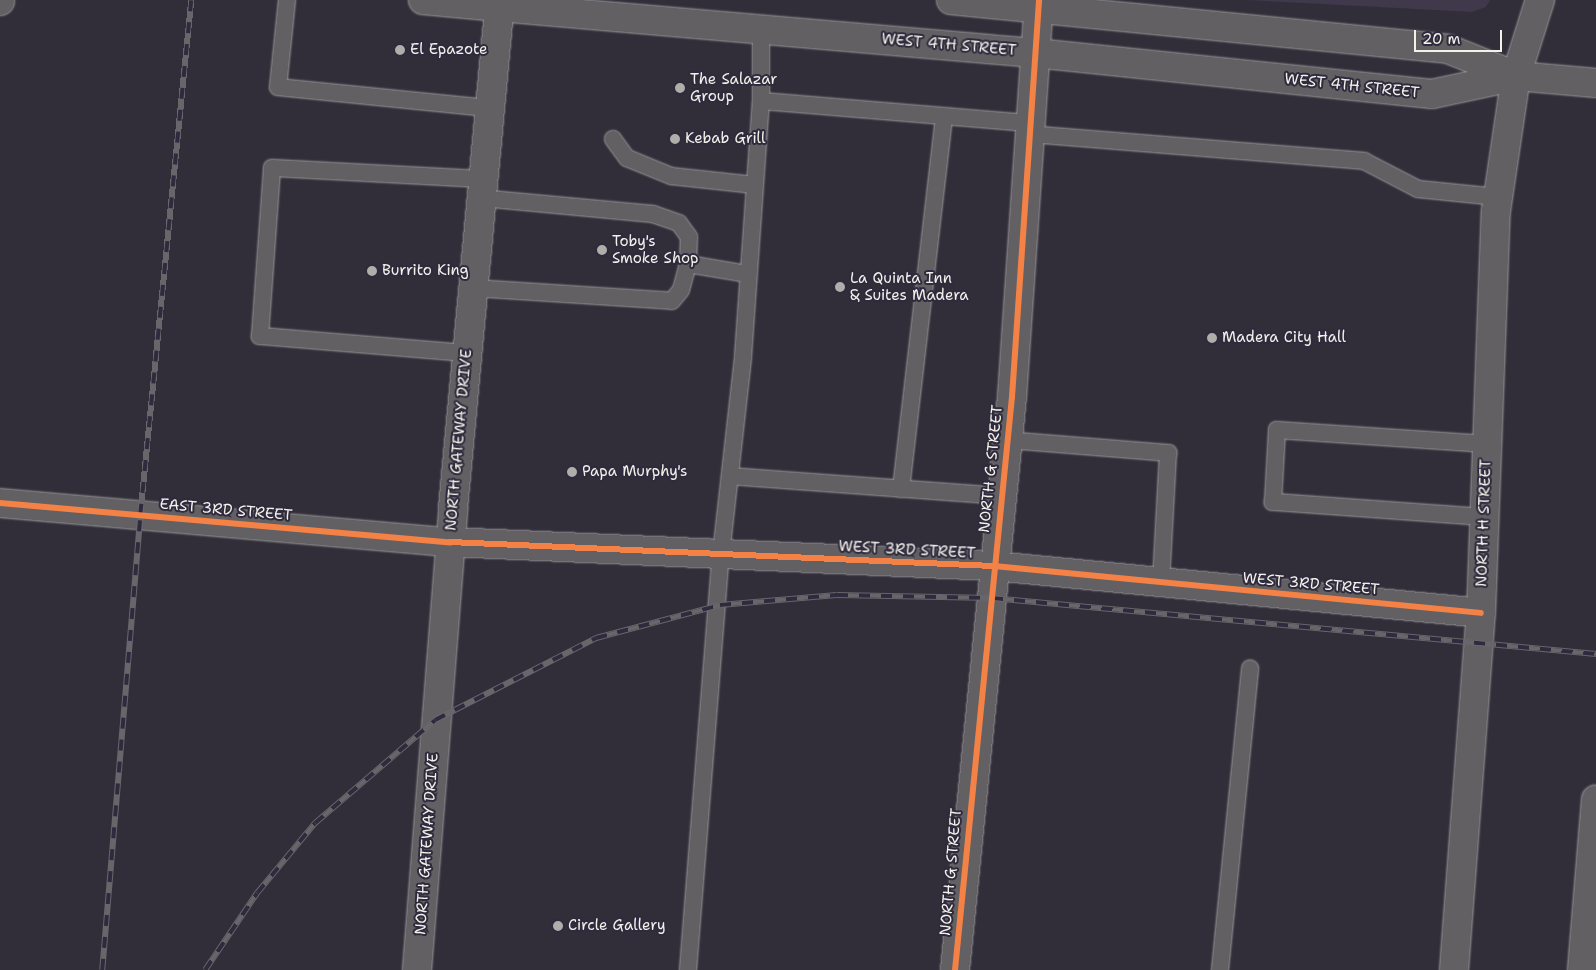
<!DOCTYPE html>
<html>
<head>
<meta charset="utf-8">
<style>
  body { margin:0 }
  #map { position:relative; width:1596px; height:970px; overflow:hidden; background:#312e39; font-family:"Shantell Sans",sans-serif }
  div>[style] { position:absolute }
  .built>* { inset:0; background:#40384b }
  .roads { filter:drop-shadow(0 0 1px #9a989b) drop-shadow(0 0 1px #9a989b) }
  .service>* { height:16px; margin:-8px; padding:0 8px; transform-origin:8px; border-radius:8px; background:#626063 }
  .minor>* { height:28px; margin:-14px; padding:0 14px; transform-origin:14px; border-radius:14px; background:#626063 }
  .secondary>* { height:28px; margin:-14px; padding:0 14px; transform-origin:14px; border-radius:14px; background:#626063 }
  .motorway>* { height:28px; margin:-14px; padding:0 14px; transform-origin:14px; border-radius:14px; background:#626063 }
  .rail>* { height:5.5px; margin-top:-2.75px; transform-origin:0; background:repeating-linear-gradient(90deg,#2f2a3d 0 11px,#68666b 0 22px); box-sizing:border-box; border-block:1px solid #68666b }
  .cycleway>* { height:6px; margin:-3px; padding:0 3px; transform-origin:3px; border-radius:3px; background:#f48246 }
  .dots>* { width:14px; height:14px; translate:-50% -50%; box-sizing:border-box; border:2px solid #2f2a3d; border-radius:50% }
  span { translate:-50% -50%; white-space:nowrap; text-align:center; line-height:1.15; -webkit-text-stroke:4px #2f2a3d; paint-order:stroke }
  .street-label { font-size:15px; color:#f4f1e8 }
  .poi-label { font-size:15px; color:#f4f1e8 }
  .left { translate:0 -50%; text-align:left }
  .scale { position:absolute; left:1414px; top:30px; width:88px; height:22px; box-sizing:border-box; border:2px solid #f4f1e8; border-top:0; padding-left:6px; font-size:15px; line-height:18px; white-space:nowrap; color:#f4f1e8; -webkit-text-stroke:4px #2f2a3d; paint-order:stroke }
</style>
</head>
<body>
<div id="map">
  <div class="built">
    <div style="clip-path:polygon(1247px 0,1490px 0,1486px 7px,1472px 12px)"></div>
  </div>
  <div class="roads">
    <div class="service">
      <div style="left:287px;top:0;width:87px;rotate:95.9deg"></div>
      <div style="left:278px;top:87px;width:213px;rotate:5.7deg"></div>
      <div style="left:761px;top:101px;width:269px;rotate:4.7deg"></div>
      <div style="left:1029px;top:134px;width:336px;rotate:4.6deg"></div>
      <div style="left:1364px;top:161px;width:61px;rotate:27.4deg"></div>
      <div style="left:1418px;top:189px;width:80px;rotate:5.7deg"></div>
      <div style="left:613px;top:139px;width:24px;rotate:54deg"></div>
      <div style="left:627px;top:158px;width:48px;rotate:22.2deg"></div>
      <div style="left:671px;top:176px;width:84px;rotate:6.1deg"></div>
      <div style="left:688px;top:264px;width:61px;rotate:9.5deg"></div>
      <div style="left:473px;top:288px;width:199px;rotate:3.7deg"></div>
      <div style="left:672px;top:301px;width:14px;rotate:-51deg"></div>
      <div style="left:681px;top:290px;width:27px;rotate:-75deg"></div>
      <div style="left:688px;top:264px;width:27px;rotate:-88deg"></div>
      <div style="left:689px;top:237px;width:17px;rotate:-126deg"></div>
      <div style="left:679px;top:223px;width:28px;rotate:-161deg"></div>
      <div style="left:653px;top:214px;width:172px;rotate:-174.7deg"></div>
      <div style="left:467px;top:353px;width:208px;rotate:-175.3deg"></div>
      <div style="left:260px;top:336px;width:168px;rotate:-85.9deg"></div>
      <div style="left:272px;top:168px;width:211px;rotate:3deg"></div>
      <div style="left:1007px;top:440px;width:162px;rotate:4.6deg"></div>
      <div style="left:1168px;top:453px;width:129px;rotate:93.1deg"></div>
      <div style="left:730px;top:476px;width:272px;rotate:4.2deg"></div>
      <div style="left:901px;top:489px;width:375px;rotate:-83.4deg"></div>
      <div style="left:1483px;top:517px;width:211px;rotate:-175.9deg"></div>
      <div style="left:1273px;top:502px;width:72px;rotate:-86.8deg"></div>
      <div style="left:1277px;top:430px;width:210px;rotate:3.8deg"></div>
      <div style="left:688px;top:970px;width:417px;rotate:-85.5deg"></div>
      <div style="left:721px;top:554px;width:198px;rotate:-83.6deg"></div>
      <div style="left:743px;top:357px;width:257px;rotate:-86deg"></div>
      <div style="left:761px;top:101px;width:73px;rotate:-90deg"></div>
      <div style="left:1220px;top:970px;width:303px;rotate:-84.3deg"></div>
    </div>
    <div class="minor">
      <div style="left:423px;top:0;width:76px;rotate:5.3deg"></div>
      <div style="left:0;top:1px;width:1px;rotate:-90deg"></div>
      <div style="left:0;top:503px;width:452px;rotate:5deg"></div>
      <div style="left:450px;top:542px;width:545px;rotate:2.53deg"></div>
      <div style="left:994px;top:566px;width:489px;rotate:5.5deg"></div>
      <div style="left:955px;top:970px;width:576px;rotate:-84.32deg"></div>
      <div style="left:1012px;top:397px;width:398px;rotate:-86.1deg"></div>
    </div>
    <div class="secondary">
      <div style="left:951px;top:0;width:499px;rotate:5.6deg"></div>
      <div style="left:1448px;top:49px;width:73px;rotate:21.7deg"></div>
      <div style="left:1516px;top:76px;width:80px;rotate:5deg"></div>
      <div style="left:499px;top:7px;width:538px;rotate:4.91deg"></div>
      <div style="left:1035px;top:53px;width:399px;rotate:5.9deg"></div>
      <div style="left:1432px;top:94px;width:86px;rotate:-12.1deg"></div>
      <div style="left:417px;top:970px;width:463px;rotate:-85.5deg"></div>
      <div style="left:453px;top:508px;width:510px;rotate:-84.71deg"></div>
      <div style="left:1454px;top:970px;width:358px;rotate:-85.7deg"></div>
      <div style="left:1481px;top:613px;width:402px;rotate:-87.9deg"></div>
      <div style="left:1496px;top:211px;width:136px;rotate:-81.6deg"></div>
    </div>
    <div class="motorway">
      <div style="left:1516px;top:76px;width:80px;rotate:-72.5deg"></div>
      <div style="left:1582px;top:970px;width:171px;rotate:-85.3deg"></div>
    </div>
  </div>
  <div class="rail">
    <div style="left:102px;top:970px;width:457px;rotate:-85.2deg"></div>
    <div style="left:140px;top:515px;width:518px;rotate:-84.34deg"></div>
    <div style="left:205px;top:970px;width:93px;rotate:-56deg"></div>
    <div style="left:257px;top:893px;width:91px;rotate:-50.4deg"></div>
    <div style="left:315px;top:823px;width:158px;rotate:-40.6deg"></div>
    <div style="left:435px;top:720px;width:181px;rotate:-27deg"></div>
    <div style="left:596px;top:638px;width:128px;rotate:-14.9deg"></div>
    <div style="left:720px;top:605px;width:117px;rotate:-4.9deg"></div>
    <div style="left:837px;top:595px;width:155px;rotate:1.1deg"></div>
    <div style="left:992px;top:598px;width:607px;rotate:5.3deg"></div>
  </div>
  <div class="cycleway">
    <div style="left:0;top:503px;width:452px;rotate:5deg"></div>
    <div style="left:450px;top:542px;width:545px;rotate:2.53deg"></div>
    <div style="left:994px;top:566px;width:489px;rotate:5.5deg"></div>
    <div style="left:955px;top:970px;width:576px;rotate:-84.32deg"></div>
    <div style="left:1012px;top:397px;width:398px;rotate:-86.1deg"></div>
  </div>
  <div class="dots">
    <div style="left:400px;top:50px;background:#b0adab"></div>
    <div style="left:680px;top:88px;background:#b0adab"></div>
    <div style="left:675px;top:139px;background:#b0adab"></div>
    <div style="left:602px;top:250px;background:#b0adab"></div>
    <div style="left:372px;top:271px;background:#b0adab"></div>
    <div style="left:840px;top:287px;background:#b0adab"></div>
    <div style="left:1212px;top:338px;background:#b0adab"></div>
    <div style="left:572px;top:472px;background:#b0adab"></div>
    <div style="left:558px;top:926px;background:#b0adab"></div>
  </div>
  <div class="street-label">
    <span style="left:949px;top:45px;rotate:5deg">WEST 4TH STREET</span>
    <span style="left:1352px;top:86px;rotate:6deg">WEST 4TH STREET</span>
    <span style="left:459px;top:440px;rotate:-85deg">NORTH GATEWAY DRIVE</span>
    <span style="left:991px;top:469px;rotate:-84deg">NORTH G STREET</span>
    <span style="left:226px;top:510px;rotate:5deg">EAST 3RD STREET</span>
    <span style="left:1484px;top:523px;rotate:-88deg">NORTH H STREET</span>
    <span style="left:907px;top:550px;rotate:3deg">WEST 3RD STREET</span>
    <span style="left:1311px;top:584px;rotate:5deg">WEST 3RD STREET</span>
    <span style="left:427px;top:844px;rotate:-86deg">NORTH GATEWAY DRIVE</span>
    <span style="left:951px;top:872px;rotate:-85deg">NORTH G STREET</span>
  </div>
  <div class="poi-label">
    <span class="left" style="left:410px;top:50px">El Epazote</span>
    <span class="left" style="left:690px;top:88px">The Salazar<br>Group</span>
    <span class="left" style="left:685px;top:139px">Kebab Grill</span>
    <span class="left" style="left:612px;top:250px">Toby's<br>Smoke Shop</span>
    <span class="left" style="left:382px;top:271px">Burrito King</span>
    <span class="left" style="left:850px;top:287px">La Quinta Inn<br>&amp; Suites Madera</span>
    <span class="left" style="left:1222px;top:338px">Madera City Hall</span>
    <span class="left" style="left:582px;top:472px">Papa Murphy's</span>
    <span class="left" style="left:568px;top:926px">Circle Gallery</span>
  </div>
  <div class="scale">20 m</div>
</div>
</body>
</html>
